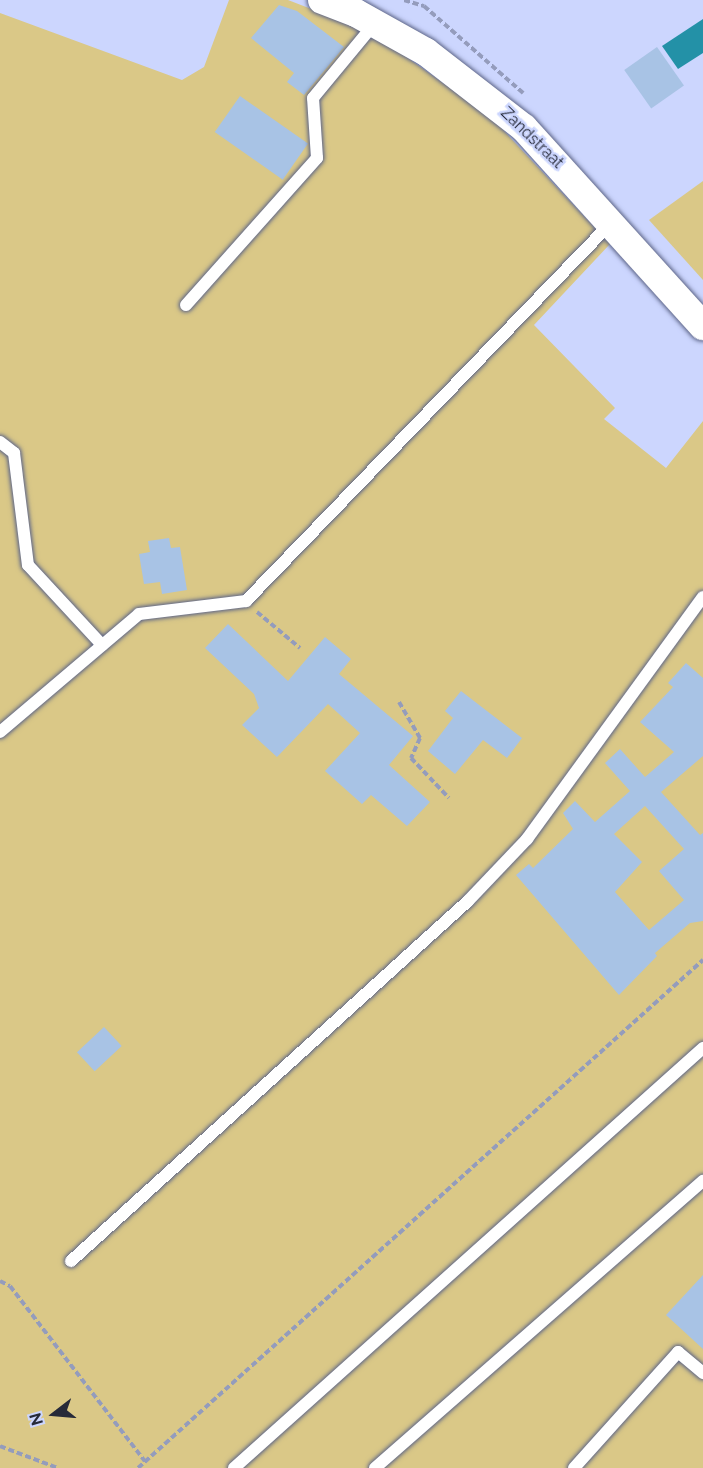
<!DOCTYPE html>
<html>
<head>
<meta charset="utf-8">
<style>
  body { margin:0 }
  #map { position:relative; width:703px; height:1468px; overflow:hidden; background:#ccd6fe; font-family:Raleway,sans-serif }
  div>[style] { position:absolute }
  .green>* { inset:0; background:#dac887 }
  .water>* { inset:0; background:#2391a7 }
  .building>* { inset:0; background:#a8c3e5; transform-origin:0 0 }
  .path>* { height:4px; margin-top:-2px; transform-origin:0; background:repeating-linear-gradient(90deg,#949cbc 0 6px,transparent 0 9px) }
  .roads { filter:drop-shadow(0 0 2px #5d6588) drop-shadow(0 0 2px #5d6588) }
  .service>* { height:12px; margin:-6px; padding:0 6px; transform-origin:6px; border-radius:6px; background:#fff }
  .tertiary>* { height:28px; margin:-14px; padding:0 14px; transform-origin:14px; border-radius:14px; background:#fff }
  span { translate:-50% -50%; white-space:nowrap; text-align:center; line-height:1.15; -webkit-text-stroke:5px #ccd6fe; paint-order:stroke }
  .street-label { font-size:16px; color:#262a39 }
  .north { position:absolute; left:24px; top:1384px; width:60px; height:60px; -webkit-text-stroke:4px #ccd6fe; paint-order:stroke; rotate:254deg; font-size:16px; font-weight:700; line-height:24px; text-align:center; color:#262a39 }
  .north::after { content:''; display:block; margin:auto; width:21px; height:27px; background:#262a39; clip-path:polygon(50% 0,100% 100%,50% 72%,0 100%) }
</style>
</head>
<body>
<div id="map">
  <div class="green">
    <div style="clip-path:polygon(229px 0,288px 0,345px 22px,395px 49px,491px 117px,610px 244px,534px 325px,615px 408px,604px 419px,666px 468px,703px 421px,703px 1468px,0 1468px,0 13px,182px 80px,204px 67px)"></div>
    <div style="clip-path:polygon(703px 181px,703px 280px,649px 220px)"></div>
  </div>
  <div class="water">
    <div style="clip-path:polygon(703px 19px,703px 53px,678px 69px,662px 46px)"></div>
  </div>
  <div class="building">
    <div style="clip-path:polygon(279px 5px,297px 11px,344px 47px,304px 95px,287px 82px,294px 73px,251px 38px)"></div>
    <div style="left:657px;top:47px;width:47px;height:40px;rotate:55deg"></div>
    <div style="left:240px;top:96px;width:83px;height:44px;rotate:35deg"></div>
    <div style="clip-path:polygon(169px 538px,171px 548px,180px 547px,187px 590px,162px 594px,160px 582px,144px 584px,139px 554px,150px 552px,148px 541px)"></div>
    <div style="clip-path:polygon(228px 624px,288px 681px,325px 637px,351px 659px,339px 674px,413px 736px,389px 765px,430px 802px,407px 826px,371px 795px,362px 804px,325px 771px,360px 733px,328px 704px,277px 757px,242px 725px,259px 708px,254px 694px,205px 648px)"></div>
    <div style="clip-path:polygon(evenodd,686px 663px,703px 678px,703px 756px,661px 792px,700px 835px,703px 833px,703px 921px,690px 923px,655px 953px,657px 956px,619px 995px,516px 875px,529px 864px,533px 868px,573px 829px,563px 813px,575px 801px,595px 822px,630px 791px,605px 763px,620px 749px,645px 777px,674px 752px,640px 722px,673px 687px,668px 683px,686px 663px,645px 806px,684px 849px,659px 871px,684px 900px,649px 930px,615px 892px,642px 862px,614px 834px,645px 806px)"></div>
    <div style="clip-path:polygon(461px 691px,522px 738px,507px 758px,483px 740px,455px 774px,428px 751px,453px 718px,445px 711px)"></div>
    <div style="left:104px;top:1027px;width:26px;height:37px;rotate:47deg"></div>
    <div style="clip-path:polygon(703px 1275px,703px 1349px,666px 1315px)"></div>
  </div>
  <div class="path">
    <div style="left:404px;top:0;width:21px;rotate:17deg"></div>
    <div style="left:424px;top:6px;width:132px;rotate:41.3deg"></div>
    <div style="left:257px;top:612px;width:56px;rotate:39.9deg"></div>
    <div style="left:399px;top:702px;width:42px;rotate:59.7deg"></div>
    <div style="left:420px;top:738px;width:22px;rotate:114deg"></div>
    <div style="left:411px;top:758px;width:55px;rotate:46.5deg"></div>
    <div style="left:0;top:1281px;width:11px;rotate:27deg"></div>
    <div style="left:10px;top:1286px;width:221px;rotate:52.4deg"></div>
    <div style="left:0;top:1446px;width:62px;rotate:20.8deg"></div>
    <div style="left:138px;top:1468px;width:760px;rotate:-41.96deg"></div>
  </div>
  <div class="roads">
    <div class="service">
      <div style="left:186px;top:305px;width:197px;rotate:-48.3deg"></div>
      <div style="left:317px;top:158px;width:60px;rotate:-93.8deg"></div>
      <div style="left:313px;top:98px;width:97px;rotate:-50.4deg"></div>
      <div style="left:0;top:442px;width:18px;rotate:38deg"></div>
      <div style="left:14px;top:453px;width:113px;rotate:82.9deg"></div>
      <div style="left:28px;top:565px;width:109px;rotate:47.2deg"></div>
      <div style="left:0;top:732px;width:182px;rotate:-40.3deg"></div>
      <div style="left:139px;top:614px;width:108px;rotate:-6.9deg"></div>
      <div style="left:246px;top:601px;width:524px;rotate:-46.01deg"></div>
      <div style="left:71px;top:1261px;width:536px;rotate:-42.2deg"></div>
      <div style="left:468px;top:901px;width:86px;rotate:-46.4deg"></div>
      <div style="left:527px;top:839px;width:299px;rotate:-54deg"></div>
      <div style="left:234px;top:1468px;width:630px;rotate:-41.85deg"></div>
      <div style="left:375px;top:1468px;width:436px;rotate:-41.2deg"></div>
      <div style="left:574px;top:1468px;width:156px;rotate:-48.1deg"></div>
      <div style="left:678px;top:1352px;width:33px;rotate:40deg"></div>
    </div>
    <div class="tertiary">
      <div style="left:322px;top:0;width:36px;rotate:21deg"></div>
      <div style="left:356px;top:13px;width:80px;rotate:29.1deg"></div>
      <div style="left:426px;top:52px;width:124px;rotate:37.8deg"></div>
      <div style="left:524px;top:128px;width:267px;rotate:47.9deg"></div>
    </div>
  </div>
  <div class="street-label">
    <span style="left:532px;top:138px;rotate:44deg">Zandstraat</span>
  </div>
  <div class="north">N</div>
</div>
</body>
</html>
